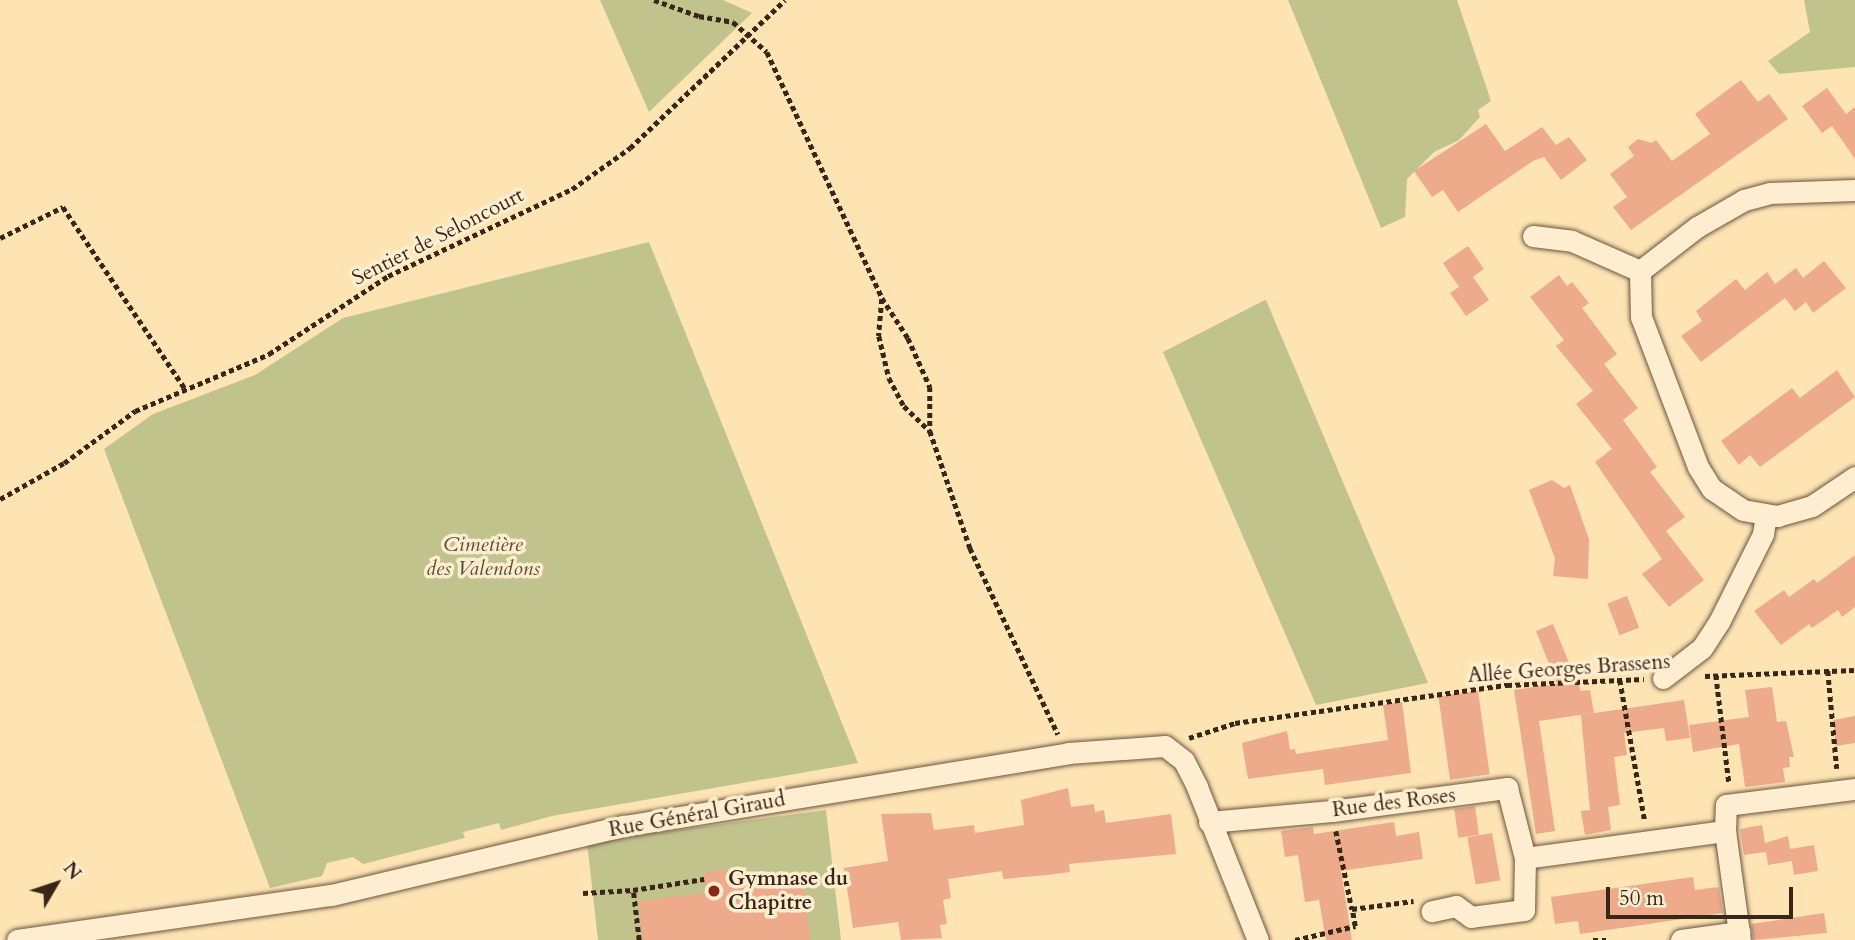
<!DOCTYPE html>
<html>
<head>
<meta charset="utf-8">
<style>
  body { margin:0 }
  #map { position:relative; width:1855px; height:940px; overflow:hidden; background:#fee3b3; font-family:Cardo,serif }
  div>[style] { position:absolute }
  .green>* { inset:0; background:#c0c48c }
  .building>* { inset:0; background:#edab8c; transform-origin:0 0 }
  .path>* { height:4.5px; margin-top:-2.25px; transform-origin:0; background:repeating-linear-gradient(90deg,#382619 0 5px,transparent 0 8.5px) }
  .roads { filter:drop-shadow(0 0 2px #6a5540) drop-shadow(0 0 2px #6a5540) }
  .minor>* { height:21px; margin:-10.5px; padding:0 10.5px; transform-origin:10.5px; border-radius:10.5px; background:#feedce }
  .dots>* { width:19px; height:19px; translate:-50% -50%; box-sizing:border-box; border:4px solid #feedce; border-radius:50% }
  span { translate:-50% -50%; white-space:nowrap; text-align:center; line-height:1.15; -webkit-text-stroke:7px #feedce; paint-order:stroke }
  .street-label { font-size:21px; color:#382619 }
  .park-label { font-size:21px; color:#5a4e36; font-style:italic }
  .poi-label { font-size:21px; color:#382619; font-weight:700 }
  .left { translate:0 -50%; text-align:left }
  .north { position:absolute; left:21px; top:849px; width:70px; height:70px; -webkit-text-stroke:5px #feedce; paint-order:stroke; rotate:51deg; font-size:19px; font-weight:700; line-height:28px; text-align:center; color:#382619 }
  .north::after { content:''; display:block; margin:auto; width:24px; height:32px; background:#382619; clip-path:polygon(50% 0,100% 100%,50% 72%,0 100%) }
  .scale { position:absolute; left:1606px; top:887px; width:187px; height:32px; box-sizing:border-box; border:4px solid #382619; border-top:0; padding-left:9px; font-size:21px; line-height:24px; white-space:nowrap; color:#382619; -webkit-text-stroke:5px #feedce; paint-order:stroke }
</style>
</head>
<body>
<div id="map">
  <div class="green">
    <div style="clip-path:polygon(600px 0,723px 0,752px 13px,649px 112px)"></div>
    <div style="clip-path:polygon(1288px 0,1457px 0,1491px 101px,1478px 110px,1480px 117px,1459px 140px,1434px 152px,1407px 179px,1405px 217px,1381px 228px)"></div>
    <div style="clip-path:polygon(1804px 0,1855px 0,1855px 67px,1779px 74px,1768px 61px,1810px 32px)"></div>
    <div style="clip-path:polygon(649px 242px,858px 763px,552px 816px,501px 830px,499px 823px,463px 832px,465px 838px,363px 864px,353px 857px,327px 863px,322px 876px,270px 888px,104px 449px,153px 414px,255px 375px,343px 318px)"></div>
    <div style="clip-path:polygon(1265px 300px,1266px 300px,1428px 683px,1316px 705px,1163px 352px)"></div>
    <div style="clip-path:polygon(826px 810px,841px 940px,598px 940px,587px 842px)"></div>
  </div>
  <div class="building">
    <div style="clip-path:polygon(1741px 80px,1758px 102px,1769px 94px,1788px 119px,1631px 230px,1613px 207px,1627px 197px,1610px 174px,1634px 156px,1628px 147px,1638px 139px,1652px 143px,1656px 140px,1672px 161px,1710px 134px,1695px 114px)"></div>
    <div style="clip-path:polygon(1827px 88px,1846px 114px,1855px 107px,1855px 159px,1832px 126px,1822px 133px,1802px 106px)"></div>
    <div style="clip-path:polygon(1486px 124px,1505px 151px,1542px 127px,1556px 145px,1569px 137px,1587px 160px,1561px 180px,1544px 157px,1533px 161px,1458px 212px,1443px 190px,1432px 197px,1414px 171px)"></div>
    <div style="clip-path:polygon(1468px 246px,1484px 269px,1473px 277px,1489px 300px,1466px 316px,1450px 293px,1459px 287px,1443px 263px)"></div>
    <div style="clip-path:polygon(1824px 261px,1846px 288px,1813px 313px,1806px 302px,1795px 311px,1785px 298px,1701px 362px,1681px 336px,1702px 321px,1696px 311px,1736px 279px,1745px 290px,1767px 272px,1775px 284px,1796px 268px,1803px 278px)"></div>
    <div style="clip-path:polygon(1559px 275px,1567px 286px,1572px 282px,1589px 303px,1582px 308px,1617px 354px,1604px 364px,1638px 408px,1623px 420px,1657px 467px,1650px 472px,1685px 517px,1666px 531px,1704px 580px,1669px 607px,1642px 574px,1662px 559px,1595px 462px,1612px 449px,1576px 404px,1593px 391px,1556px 346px,1564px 340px,1530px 297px)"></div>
    <div style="clip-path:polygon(1837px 370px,1855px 397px,1760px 467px,1750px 455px,1739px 465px,1721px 441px,1792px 388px,1800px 398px)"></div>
    <div style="clip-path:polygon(1552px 480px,1564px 488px,1570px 485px,1589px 539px,1588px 579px,1553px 576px,1555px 558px,1529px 490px)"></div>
    <div style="clip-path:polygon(1855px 555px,1855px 607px,1842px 617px,1838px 610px,1812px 628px,1809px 624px,1781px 645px,1754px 611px,1784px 590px,1789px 597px,1814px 579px,1817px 583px)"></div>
    <div style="left:1627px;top:596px;width:34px;height:21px;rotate:69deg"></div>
    <div style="clip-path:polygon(1553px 624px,1581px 691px,1590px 690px,1594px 713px,1539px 721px,1555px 831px,1536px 834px,1514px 690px,1557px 684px,1536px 631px)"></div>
    <div style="clip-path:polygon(1772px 687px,1777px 722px,1786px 721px,1794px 757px,1789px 757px,1790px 767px,1783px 768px,1785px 782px,1745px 787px,1739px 744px,1693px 752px,1689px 725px,1749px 717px,1745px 690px)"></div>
    <div style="left:1478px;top:691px;width:84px;height:40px;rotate:82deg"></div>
    <div style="clip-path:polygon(1684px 700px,1690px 738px,1666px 741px,1664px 728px,1624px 733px,1627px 755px,1614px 757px,1620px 805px,1608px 807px,1611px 830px,1585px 835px,1581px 811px,1590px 810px,1581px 715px)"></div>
    <div style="clip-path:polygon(1402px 702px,1411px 773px,1325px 785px,1323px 769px,1248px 779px,1242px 743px,1287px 731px,1290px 750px,1295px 749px,1296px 754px,1388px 740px,1383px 705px)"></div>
    <div style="clip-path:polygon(1855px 716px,1855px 743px,1836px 746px,1833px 720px)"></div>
    <div style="clip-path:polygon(1068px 788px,1071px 807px,1094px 804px,1095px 812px,1104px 810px,1106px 823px,1171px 814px,1176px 854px,1069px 864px,1070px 872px,1047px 875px,1003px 879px,1002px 871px,948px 879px,951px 898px,943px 900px,947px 924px,940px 925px,942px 938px,901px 940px,898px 922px,853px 928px,844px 868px,888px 861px,881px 814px,931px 813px,934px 830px,974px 825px,975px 833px,1024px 825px,1021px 800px)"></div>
    <div style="left:1475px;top:806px;width:29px;height:21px;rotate:82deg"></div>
    <div style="clip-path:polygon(1394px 822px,1396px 836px,1419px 832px,1423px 859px,1341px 871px,1352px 940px,1326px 940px,1319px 900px,1305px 902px,1298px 855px,1285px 857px,1281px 831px,1313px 827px,1314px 834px)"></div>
    <div style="clip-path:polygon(1762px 825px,1765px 843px,1788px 836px,1790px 849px,1814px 845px,1818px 871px,1794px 875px,1792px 861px,1768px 865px,1766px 852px,1744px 855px,1740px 829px)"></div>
    <div style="left:1492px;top:833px;width:48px;height:25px;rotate:80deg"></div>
    <div style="clip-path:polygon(747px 867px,750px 888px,803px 881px,810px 940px,642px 940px,638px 901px,706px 893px,703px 876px,708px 872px)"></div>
    <div style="clip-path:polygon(1693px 877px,1695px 890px,1719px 887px,1723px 913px,1580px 934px,1578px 921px,1555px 924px,1551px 897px)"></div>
    <div style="clip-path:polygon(1824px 913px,1827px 933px,1753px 940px,1751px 924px)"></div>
  </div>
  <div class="path">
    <div style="left:654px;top:0;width:48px;rotate:19.6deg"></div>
    <div style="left:699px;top:16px;width:35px;rotate:10deg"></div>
    <div style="left:733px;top:22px;width:45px;rotate:41.4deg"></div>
    <div style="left:767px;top:52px;width:272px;rotate:64.9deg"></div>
    <div style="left:882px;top:298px;width:48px;rotate:57deg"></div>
    <div style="left:908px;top:338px;width:54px;rotate:65.8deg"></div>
    <div style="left:930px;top:387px;width:44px;rotate:90deg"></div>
    <div style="left:930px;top:431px;width:124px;rotate:71.1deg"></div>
    <div style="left:970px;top:548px;width:206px;rotate:64.7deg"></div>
    <div style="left:0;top:238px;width:70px;rotate:-26.2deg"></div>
    <div style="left:63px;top:207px;width:220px;rotate:56.1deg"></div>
    <div style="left:882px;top:299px;width:37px;rotate:95deg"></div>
    <div style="left:879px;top:336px;width:43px;rotate:76.6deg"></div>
    <div style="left:889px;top:378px;width:32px;rotate:62deg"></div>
    <div style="left:904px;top:406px;width:36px;rotate:44deg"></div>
    <div style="left:0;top:499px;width:73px;rotate:-29.4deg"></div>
    <div style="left:64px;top:463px;width:88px;rotate:-36.2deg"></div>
    <div style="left:135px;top:411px;width:146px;rotate:-23deg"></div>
    <div style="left:269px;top:354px;width:142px;rotate:-33.2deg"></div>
    <div style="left:388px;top:276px;width:204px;rotate:-25.3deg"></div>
    <div style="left:572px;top:189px;width:71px;rotate:-35.3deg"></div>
    <div style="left:630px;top:148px;width:214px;rotate:-43.7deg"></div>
    <div style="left:1828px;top:671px;width:98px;rotate:84.8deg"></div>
    <div style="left:1716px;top:675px;width:109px;rotate:83.1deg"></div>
    <div style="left:1705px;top:676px;width:150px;rotate:-2.3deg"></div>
    <div style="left:1620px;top:680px;width:144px;rotate:80deg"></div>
    <div style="left:1189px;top:738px;width:48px;rotate:-18.1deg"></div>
    <div style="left:1235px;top:723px;width:275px;rotate:-8deg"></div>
    <div style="left:1507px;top:685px;width:137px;rotate:-2.5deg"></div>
    <div style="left:1336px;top:831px;width:80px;rotate:78.4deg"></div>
    <div style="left:1352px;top:909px;width:62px;rotate:-7.5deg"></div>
    <div style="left:583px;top:893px;width:50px;rotate:-3.4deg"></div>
    <div style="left:639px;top:940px;width:50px;rotate:-96.8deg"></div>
    <div style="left:633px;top:890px;width:72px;rotate:-8.8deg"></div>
    <div style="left:1295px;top:940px;width:62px;rotate:-13.1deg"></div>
    <div style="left:1355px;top:926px;width:17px;rotate:-100deg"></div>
    <div style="left:1593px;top:940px;width:13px"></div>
  </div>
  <div class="roads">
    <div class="minor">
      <div style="left:1533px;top:236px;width:39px;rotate:7deg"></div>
      <div style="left:1572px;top:241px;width:74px;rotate:23.8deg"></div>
      <div style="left:1640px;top:271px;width:46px;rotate:88.8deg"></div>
      <div style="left:1641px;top:317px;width:160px;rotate:69.2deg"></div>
      <div style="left:1698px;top:467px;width:26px;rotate:58deg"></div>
      <div style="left:1712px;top:489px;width:37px;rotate:34deg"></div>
      <div style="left:1743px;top:510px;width:35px;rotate:10deg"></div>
      <div style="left:1777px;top:516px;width:36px;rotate:-16deg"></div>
      <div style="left:1812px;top:506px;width:52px;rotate:-34deg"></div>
      <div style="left:1640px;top:271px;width:72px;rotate:-37.7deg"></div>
      <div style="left:1697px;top:227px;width:54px;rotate:-29.9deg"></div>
      <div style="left:1744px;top:200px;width:27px;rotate:-15deg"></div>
      <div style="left:1770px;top:193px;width:85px;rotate:-2deg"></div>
      <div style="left:1663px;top:678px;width:49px;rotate:-37.6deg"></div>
      <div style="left:1702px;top:648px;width:31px;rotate:-57deg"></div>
      <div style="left:1719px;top:622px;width:98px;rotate:-63.4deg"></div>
      <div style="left:1763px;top:534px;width:18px;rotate:-81deg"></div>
      <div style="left:1209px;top:822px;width:123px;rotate:-5.1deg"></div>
      <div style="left:1332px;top:811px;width:177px;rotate:-7.5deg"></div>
      <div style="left:1507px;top:788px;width:72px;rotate:75.6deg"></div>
      <div style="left:1525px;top:858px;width:52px;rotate:91.1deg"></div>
      <div style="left:1524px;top:910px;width:53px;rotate:172.5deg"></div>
      <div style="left:1471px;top:917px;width:19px;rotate:-144deg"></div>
      <div style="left:1456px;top:906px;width:25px;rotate:168deg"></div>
      <div style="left:1725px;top:831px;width:26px;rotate:-88deg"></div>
      <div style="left:1726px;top:805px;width:130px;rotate:-7.1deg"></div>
      <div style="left:1525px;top:858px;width:202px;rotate:-7.7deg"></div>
      <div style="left:1725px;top:831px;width:110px;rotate:82.2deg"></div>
      <div style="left:17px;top:940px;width:317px;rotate:-8.2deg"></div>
      <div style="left:331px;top:895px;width:301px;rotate:-13.3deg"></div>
      <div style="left:624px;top:826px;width:450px;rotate:-9.3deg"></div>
      <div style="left:1068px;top:753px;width:97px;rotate:-4.1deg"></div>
      <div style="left:1165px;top:746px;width:24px;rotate:38deg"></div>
      <div style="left:1184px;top:761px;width:29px;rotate:63deg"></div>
      <div style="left:1197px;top:787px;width:165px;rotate:68.3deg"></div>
      <div style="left:1681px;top:940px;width:59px;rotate:-7.9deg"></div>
    </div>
  </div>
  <div class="dots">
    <div style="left:714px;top:891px;background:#8f2418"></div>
  </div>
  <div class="street-label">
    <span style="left:438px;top:237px;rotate:-27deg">Sentier de Seloncourt</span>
    <span style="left:1569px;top:669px;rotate:-4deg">Allée Georges Brassens</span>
    <span style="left:1394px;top:803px;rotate:-7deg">Rue des Roses</span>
    <span style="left:697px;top:815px;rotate:-10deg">Rue Général Giraud</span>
  </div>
  <div class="park-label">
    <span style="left:483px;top:557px">Cimetière<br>des Valendons</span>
  </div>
  <div class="poi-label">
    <span class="left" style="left:728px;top:891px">Gymnase du<br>Chapitre</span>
  </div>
  <div class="north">N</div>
  <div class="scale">50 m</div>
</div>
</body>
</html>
